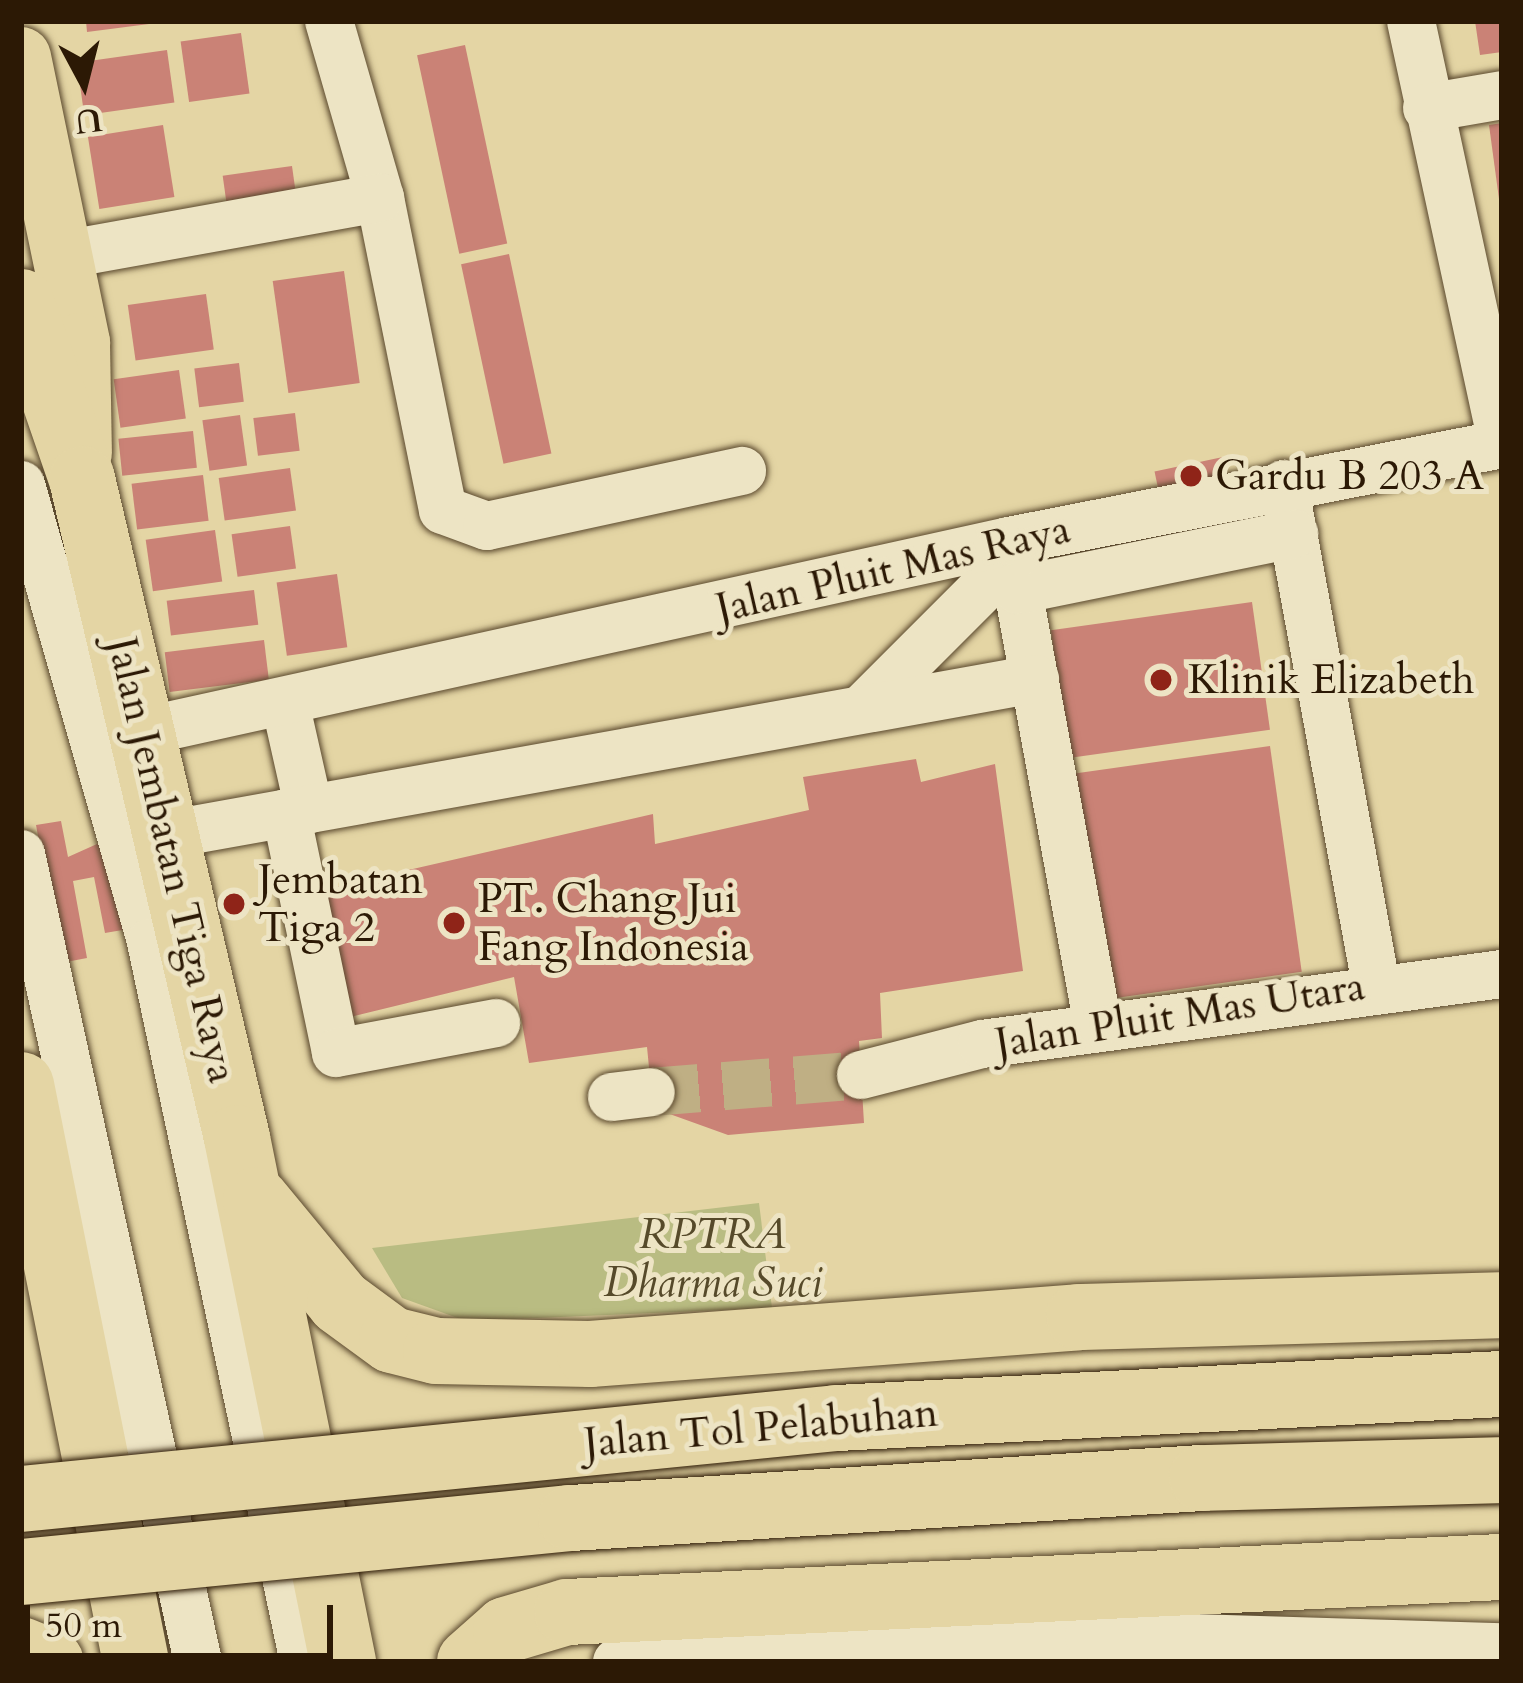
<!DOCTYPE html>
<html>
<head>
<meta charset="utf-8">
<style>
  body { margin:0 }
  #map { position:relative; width:1523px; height:1683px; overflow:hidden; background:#e4d5a4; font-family:Cardo,serif }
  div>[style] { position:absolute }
  .green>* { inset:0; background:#b9bc82 }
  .building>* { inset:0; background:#ca8276; transform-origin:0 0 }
  .minor-tunnel>* { height:48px; margin-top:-24px; transform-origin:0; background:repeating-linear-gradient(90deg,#bfaf84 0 48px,transparent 0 72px) }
  .roads { filter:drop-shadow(0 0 3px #5a482d) drop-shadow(0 0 3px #5a482d) }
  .minor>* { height:48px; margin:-24px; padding:0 24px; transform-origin:24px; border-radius:24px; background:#ede4c4 }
  .major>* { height:60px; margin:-30px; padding:0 30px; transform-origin:30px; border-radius:30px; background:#e4d5a4 }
  .highway>* { height:66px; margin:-33px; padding:0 33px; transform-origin:33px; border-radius:33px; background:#e4d5a4 }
  .bridges { filter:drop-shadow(0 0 3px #2c1905) drop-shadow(0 0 3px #2c1905) }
  .highway-bridge>* { height:66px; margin:-33px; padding:0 33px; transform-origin:33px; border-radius:33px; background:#e4d5a4 }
  .dots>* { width:33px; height:33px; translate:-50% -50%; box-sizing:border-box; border:6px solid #ede4c4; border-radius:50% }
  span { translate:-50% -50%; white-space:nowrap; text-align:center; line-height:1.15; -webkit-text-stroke:10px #ede4c4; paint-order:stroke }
  .poi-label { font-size:42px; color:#2c1905 }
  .left { translate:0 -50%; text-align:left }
  .street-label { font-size:42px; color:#2c1905 }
  .park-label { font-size:42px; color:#564a2a; font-style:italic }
  .frame { position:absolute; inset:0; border:24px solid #2c1905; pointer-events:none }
  .north { position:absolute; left:24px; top:24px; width:120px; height:120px; -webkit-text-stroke:9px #ede4c4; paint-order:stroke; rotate:173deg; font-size:33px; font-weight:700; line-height:48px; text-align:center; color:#2c1905 }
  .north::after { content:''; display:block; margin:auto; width:42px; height:54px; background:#2c1905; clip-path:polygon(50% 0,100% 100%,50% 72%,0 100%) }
  .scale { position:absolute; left:24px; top:1605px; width:309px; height:54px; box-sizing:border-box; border:6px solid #2c1905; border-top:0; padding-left:15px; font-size:36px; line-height:42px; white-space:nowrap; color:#2c1905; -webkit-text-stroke:9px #ede4c4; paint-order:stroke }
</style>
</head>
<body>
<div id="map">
  <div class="green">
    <div style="clip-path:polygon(759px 1203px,772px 1308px,466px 1321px,402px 1298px,372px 1248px)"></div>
  </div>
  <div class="building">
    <div style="clip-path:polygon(86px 21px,149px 21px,149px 24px,87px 32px)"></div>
    <div style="clip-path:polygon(1475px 21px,1502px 21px,1502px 52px,1480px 55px)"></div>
    <div style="left:241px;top:33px;width:61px;height:61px;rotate:82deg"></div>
    <div style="left:465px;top:45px;width:203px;height:49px;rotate:78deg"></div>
    <div style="left:167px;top:50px;width:53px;height:91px;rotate:82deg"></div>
    <div style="clip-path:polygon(1502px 123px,1502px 199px,1499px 199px,1489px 125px)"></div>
    <div style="left:163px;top:125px;width:73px;height:76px;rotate:81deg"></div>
    <div style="left:292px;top:166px;width:37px;height:70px;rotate:82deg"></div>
    <div style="left:509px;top:254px;width:204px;height:49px;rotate:78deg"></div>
    <div style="left:344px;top:271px;width:113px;height:72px;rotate:82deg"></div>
    <div style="left:206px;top:294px;width:56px;height:79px;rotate:82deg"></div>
    <div style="left:239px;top:363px;width:39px;height:45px;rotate:83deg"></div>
    <div style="left:179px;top:370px;width:49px;height:66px;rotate:82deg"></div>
    <div style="left:295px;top:413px;width:38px;height:42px;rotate:83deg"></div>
    <div style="left:240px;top:415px;width:51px;height:38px;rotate:82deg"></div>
    <div style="left:193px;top:431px;width:37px;height:75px;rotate:84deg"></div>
    <div style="left:1223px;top:457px;width:25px;height:70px;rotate:78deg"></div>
    <div style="left:290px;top:468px;width:43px;height:72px;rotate:82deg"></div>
    <div style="left:203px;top:475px;width:46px;height:72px;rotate:83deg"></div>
    <div style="left:290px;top:526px;width:43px;height:59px;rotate:82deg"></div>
    <div style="left:215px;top:530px;width:52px;height:70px;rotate:82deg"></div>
    <div style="left:337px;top:574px;width:74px;height:61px;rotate:82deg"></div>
    <div style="left:254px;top:590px;width:35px;height:88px;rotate:83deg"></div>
    <div style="left:1252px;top:602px;width:129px;height:203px;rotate:82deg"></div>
    <div style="left:264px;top:640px;width:40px;height:100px;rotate:83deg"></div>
    <div style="left:1270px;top:746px;width:228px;height:206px;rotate:82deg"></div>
    <div style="clip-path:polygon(916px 759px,921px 782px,995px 764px,1023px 971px,880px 993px,882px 1038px,859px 1041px,864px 1123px,728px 1135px,653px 1108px,647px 1047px,529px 1063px,514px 977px,346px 1018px,321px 890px,653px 814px,655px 844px,809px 810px,803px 777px)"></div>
    <div style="clip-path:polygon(61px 821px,68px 857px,117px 835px,134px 928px,105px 933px,94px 877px,73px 881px,87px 958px,61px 963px,36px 825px)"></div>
  </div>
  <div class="minor-tunnel">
    <div style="left:651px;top:1092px;width:211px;rotate:-4.6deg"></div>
  </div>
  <div class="roads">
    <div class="minor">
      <div style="left:329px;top:21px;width:184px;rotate:73.9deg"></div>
      <div style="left:380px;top:198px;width:318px;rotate:78.6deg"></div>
      <div style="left:443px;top:510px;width:47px;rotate:20deg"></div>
      <div style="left:487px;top:526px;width:261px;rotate:-12.2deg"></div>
      <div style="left:1411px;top:21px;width:432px;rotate:77.8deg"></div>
      <div style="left:1427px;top:108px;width:76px;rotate:-9.8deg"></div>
      <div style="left:62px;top:255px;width:323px;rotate:-10.2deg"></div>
      <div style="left:1284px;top:484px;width:509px;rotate:79.59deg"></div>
      <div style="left:21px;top:485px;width:475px;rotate:74.1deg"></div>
      <div style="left:151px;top:942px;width:736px;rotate:78deg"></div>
      <div style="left:1009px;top:541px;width:495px;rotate:79.6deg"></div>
      <div style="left:1018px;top:590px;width:282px;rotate:-11.5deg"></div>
      <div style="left:865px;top:706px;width:208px;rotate:-45deg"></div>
      <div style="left:286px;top:707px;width:105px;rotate:77.3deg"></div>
      <div style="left:141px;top:732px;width:889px;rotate:-12.41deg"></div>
      <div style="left:1009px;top:541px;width:502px;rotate:-11.13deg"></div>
      <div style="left:286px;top:813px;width:245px;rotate:78.2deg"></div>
      <div style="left:336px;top:1053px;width:163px;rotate:-10.6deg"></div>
      <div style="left:165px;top:835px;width:884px;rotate:-10.17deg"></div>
      <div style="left:21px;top:854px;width:827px;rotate:77.64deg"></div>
      <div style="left:861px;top:1075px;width:125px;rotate:-14.4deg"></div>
      <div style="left:982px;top:1044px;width:525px;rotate:-7.67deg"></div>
      <div style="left:612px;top:1097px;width:39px;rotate:-7deg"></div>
      <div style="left:617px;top:1662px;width:473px;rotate:-3.3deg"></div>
      <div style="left:1089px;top:1635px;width:413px;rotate:1.7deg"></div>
    </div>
    <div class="major">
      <div style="left:21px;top:57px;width:292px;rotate:78.3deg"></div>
      <div style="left:80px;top:343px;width:110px;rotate:89deg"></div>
    </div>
    <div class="highway">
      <div style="left:21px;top:302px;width:187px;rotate:71deg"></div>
      <div style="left:82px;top:479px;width:677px;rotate:76.76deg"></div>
      <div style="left:237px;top:1138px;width:535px;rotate:78.56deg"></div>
      <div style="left:21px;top:1085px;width:588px;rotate:78.73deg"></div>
      <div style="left:256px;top:1200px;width:132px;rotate:50.5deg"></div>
      <div style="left:340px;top:1302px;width:64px;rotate:36.2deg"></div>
      <div style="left:392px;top:1340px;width:45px;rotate:14deg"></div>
      <div style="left:436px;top:1351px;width:154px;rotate:1.1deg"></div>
      <div style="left:590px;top:1354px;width:490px;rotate:-4.3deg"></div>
      <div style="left:1079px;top:1317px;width:423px;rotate:-1.6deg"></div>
      <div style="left:21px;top:1650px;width:32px;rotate:22deg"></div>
      <div style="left:470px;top:1662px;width:48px;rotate:-41.6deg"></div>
      <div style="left:506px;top:1630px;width:64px;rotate:-16.4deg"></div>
      <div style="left:567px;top:1612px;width:936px;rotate:-2.76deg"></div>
    </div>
  </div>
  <div class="bridges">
    <div class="highway-bridge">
      <div style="left:21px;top:1499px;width:820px;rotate:-5.67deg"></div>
      <div style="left:837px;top:1418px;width:666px;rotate:-2.93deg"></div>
      <div style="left:21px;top:1572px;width:553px;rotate:-5.61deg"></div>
      <div style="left:571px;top:1518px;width:632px;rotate:-3.63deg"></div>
      <div style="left:1202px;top:1478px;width:300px;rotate:-1.5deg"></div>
    </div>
  </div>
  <div class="dots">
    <div style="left:1191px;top:476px;background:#8f2418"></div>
    <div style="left:1161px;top:680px;background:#8f2418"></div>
    <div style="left:234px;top:904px;background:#8f2418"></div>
    <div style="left:454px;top:923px;background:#8f2418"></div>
  </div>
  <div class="poi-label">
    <span class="left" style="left:1215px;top:476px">Gardu B 203 A</span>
    <span class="left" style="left:1188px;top:680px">Klinik Elizabeth</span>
    <span class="left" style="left:258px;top:904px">Jembatan<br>Tiga 2</span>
    <span class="left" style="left:478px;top:923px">PT. Chang Jui<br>Fang Indonesia</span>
  </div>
  <div class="street-label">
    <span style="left:893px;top:569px;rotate:-13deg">Jalan Pluit Mas Raya</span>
    <span style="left:172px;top:860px;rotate:77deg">Jalan Jembatan Tiga Raya</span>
    <span style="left:1180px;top:1015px;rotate:-9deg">Jalan Pluit Mas Utara</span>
    <span style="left:761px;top:1428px;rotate:-5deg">Jalan Tol Pelabuhan</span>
  </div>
  <div class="park-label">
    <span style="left:713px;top:1259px">RPTRA<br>Dharma Suci</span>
  </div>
  <div class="frame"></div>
  <div class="north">U</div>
  <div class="scale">50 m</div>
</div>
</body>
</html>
